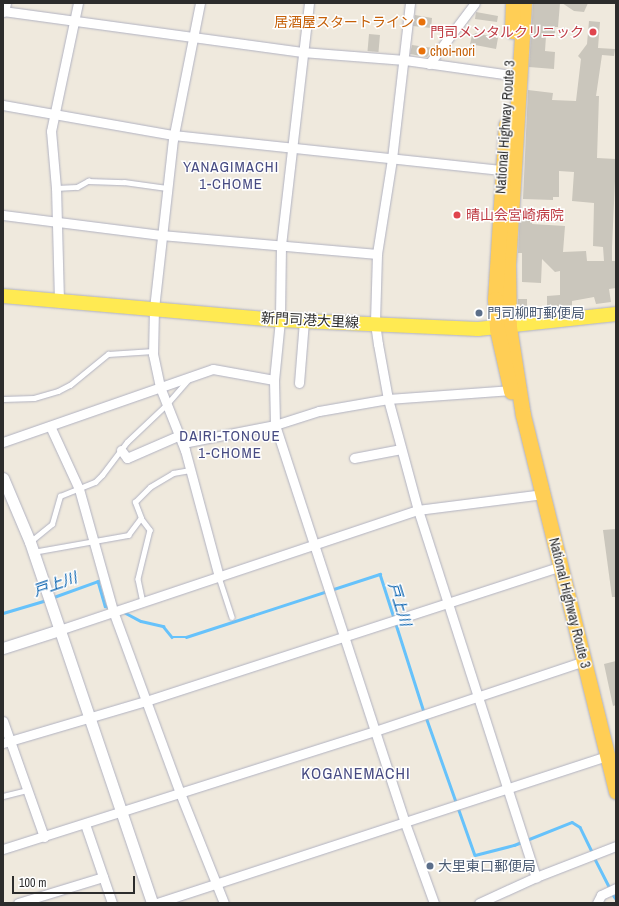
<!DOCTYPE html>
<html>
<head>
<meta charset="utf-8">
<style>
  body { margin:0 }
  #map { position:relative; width:619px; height:906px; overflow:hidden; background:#efe9dd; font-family:"Archivo Narrow","Noto Sans JP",sans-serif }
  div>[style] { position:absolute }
  .stream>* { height:2.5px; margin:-1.25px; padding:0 1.25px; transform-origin:1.25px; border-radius:1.25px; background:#66c2fb }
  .building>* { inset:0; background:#cac6bc; transform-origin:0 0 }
  .roads { filter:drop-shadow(0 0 1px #b1b2c1) drop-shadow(0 0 1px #b1b2c1) }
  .service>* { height:4.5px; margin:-2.25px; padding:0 2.25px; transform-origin:2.25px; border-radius:2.25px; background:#fff }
  .minor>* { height:9px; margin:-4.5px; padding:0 4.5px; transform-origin:4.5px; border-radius:4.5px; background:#fff }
  .tertiary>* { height:11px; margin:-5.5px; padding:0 5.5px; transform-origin:5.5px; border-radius:5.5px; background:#fff }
  .primary>* { height:14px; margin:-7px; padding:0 7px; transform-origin:7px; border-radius:7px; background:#ffea52 }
  .trunk>* { height:15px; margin:-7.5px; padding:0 7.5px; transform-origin:7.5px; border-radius:7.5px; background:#ffce55 }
  .dots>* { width:11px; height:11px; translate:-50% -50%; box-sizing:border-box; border:2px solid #fff; border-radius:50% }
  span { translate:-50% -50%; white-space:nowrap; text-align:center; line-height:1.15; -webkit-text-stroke:3px #fff; paint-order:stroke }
  .food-label { font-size:14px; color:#c56008 }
  .right { translate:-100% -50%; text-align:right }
  .left { translate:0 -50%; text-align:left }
  .health-label { font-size:14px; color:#be3a42 }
  .street-label { font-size:14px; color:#2c2c2c }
  .service-label { font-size:14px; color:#4e5e75 }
  .neighbourhood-label { font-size:15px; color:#474b82; letter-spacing:1px }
  .water-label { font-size:15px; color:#005dac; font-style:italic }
  .quarter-label { font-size:16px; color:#474b82; letter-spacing:1px }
  .frame { position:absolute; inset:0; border:4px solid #2c2c2c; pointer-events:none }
  .scale { position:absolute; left:12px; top:876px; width:123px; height:18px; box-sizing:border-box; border:2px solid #2c2c2c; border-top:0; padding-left:5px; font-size:12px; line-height:14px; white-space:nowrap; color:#2c2c2c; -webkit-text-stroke:3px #fff; paint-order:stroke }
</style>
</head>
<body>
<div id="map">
  <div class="stream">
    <div style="left:51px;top:598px;width:50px;rotate:-19.9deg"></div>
    <div style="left:98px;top:581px;width:26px;rotate:74deg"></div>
    <div style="left:105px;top:606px;width:4px;rotate:14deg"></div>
    <div style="left:122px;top:611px;width:21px;rotate:28deg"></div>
    <div style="left:141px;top:621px;width:23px;rotate:13deg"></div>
    <div style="left:163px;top:626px;width:14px;rotate:51deg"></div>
    <div style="left:172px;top:637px;width:14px"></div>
    <div style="left:186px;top:637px;width:204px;rotate:-18deg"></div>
    <div style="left:380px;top:574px;width:145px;rotate:72.3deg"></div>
    <div style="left:3px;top:613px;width:46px;rotate:-16.5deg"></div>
    <div style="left:426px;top:717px;width:146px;rotate:70.5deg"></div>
    <div style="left:475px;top:855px;width:40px;rotate:-14.4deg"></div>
    <div style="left:514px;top:845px;width:62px;rotate:-21.6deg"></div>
    <div style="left:572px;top:822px;width:9px;rotate:32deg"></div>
    <div style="left:580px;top:827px;width:28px;rotate:64deg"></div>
    <div style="left:594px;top:857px;width:35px;rotate:63deg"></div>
    <div style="left:612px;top:893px;width:7px;rotate:56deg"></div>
  </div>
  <div class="building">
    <div style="clip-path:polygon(533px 3px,560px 3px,558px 27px,555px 27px,555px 36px,546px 36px,545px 51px,555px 52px,554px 69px,529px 67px)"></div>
    <div style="clip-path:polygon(562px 3px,588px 3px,584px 12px,574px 11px)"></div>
    <div style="clip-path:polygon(476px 12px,498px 16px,497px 22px,475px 19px)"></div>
    <div style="clip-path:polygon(415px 15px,432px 18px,431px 28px,413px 26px)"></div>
    <div style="clip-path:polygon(589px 21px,600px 22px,598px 48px,615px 49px,614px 56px,602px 55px,596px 96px,599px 96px,597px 158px,616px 159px,612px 247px,612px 261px,616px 261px,616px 288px,609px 289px,611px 302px,596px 304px,594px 297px,572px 301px,572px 310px,547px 313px,547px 296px,560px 295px,560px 271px,555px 272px,542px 259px,541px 283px,522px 282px,522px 253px,518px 253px,520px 210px,527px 210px,527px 216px,533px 216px,532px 224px,565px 226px,563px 252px,586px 251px,587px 261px,604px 261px,603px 247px,593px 246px,594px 203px,572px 201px,574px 172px,559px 171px,559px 197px,553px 197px,553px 200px,523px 199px,528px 90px,553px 93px,552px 100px,576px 101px,581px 59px,578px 56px,587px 44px)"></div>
    <div style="clip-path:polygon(476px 33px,498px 38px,496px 49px,470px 44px,472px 35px)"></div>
    <div style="left:369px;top:34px;width:11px;height:17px;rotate:5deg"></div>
    <div style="clip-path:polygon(412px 45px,433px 48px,427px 57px,410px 54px)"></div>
    <div style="clip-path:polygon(518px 299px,527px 299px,527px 309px,536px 309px,536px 314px,518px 316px)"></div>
    <div style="clip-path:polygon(616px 529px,616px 597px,612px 597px,603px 530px)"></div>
    <div style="clip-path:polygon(616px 661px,616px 705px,613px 706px,604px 664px)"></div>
  </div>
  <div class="roads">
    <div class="service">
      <div style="left:56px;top:188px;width:21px;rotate:-3deg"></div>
      <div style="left:77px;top:187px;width:13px;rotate:-29deg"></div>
      <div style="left:88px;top:181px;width:36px;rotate:2deg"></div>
      <div style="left:124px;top:182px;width:43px;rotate:7.9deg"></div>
      <div style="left:3px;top:399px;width:31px;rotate:-2deg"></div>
      <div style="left:34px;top:398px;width:25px;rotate:-16deg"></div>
      <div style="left:58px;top:391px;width:13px;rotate:-27deg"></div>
      <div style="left:70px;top:385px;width:49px;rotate:-39.2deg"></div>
      <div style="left:108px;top:354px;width:45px;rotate:-3.8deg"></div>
      <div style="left:141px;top:518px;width:15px;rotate:53deg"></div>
      <div style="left:150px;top:530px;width:50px;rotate:103.8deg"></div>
      <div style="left:138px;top:579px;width:24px;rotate:78deg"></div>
      <div style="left:31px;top:541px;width:27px;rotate:-39deg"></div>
      <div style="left:52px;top:524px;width:29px;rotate:-74deg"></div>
      <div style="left:60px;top:496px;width:38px;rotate:-22deg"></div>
      <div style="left:95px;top:482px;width:10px;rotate:-45deg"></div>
      <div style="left:102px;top:475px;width:41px;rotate:-52.9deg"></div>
      <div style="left:127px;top:442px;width:55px;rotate:-43.5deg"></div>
      <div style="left:167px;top:404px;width:32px;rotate:-49deg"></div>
      <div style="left:33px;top:552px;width:97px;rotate:-10.1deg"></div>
      <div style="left:128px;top:535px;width:21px;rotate:-53deg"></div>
      <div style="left:141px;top:518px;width:17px;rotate:-111deg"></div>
      <div style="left:135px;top:502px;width:21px;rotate:-45deg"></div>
      <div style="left:150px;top:487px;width:27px;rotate:-31deg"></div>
      <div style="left:173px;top:473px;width:17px;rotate:-10deg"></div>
      <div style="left:219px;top:577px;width:42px;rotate:72deg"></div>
      <div style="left:3px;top:796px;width:25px;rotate:-14deg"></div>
    </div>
    <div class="minor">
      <div style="left:200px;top:3px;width:139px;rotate:101.2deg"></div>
      <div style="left:173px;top:139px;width:170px;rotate:96.4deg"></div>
      <div style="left:154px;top:308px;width:46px;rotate:91.2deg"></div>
      <div style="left:153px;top:354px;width:34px;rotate:78deg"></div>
      <div style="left:160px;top:387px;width:68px;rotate:68.4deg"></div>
      <div style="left:185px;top:450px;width:131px;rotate:75deg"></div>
      <div style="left:309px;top:3px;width:244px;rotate:96.6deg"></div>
      <div style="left:281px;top:245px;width:75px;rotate:90.8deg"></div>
      <div style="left:280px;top:320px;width:60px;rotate:95.7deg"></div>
      <div style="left:274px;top:380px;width:45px;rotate:88.7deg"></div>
      <div style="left:275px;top:425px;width:419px;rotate:71.9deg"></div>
      <div style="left:405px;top:823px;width:85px;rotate:70.1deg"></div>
      <div style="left:410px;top:3px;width:157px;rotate:96.6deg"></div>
      <div style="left:392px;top:159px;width:96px;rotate:99deg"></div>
      <div style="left:377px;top:254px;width:69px;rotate:91.7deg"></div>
      <div style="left:375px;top:323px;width:21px;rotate:82deg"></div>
      <div style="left:378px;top:344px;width:56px;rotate:79.7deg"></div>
      <div style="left:388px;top:399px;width:115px;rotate:74.9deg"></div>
      <div style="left:418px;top:510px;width:386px;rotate:72.2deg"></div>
      <div style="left:3px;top:11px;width:302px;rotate:7.8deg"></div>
      <div style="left:302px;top:52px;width:103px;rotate:4.4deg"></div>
      <div style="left:405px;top:60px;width:114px;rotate:8.1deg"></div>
      <div style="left:429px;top:64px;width:76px;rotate:-53deg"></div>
      <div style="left:3px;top:105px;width:173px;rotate:10deg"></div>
      <div style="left:173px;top:135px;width:337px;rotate:6.1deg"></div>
      <div style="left:3px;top:215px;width:159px;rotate:7.2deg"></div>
      <div style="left:161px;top:235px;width:217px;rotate:5deg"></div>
      <div style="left:59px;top:301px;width:113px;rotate:-91.5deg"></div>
      <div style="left:56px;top:188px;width:57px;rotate:-95deg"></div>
      <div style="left:51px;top:131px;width:131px;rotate:-78.1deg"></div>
      <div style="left:299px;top:383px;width:62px;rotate:-85.4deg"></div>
      <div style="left:50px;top:426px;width:69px;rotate:65.3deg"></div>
      <div style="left:79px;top:489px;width:127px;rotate:74.4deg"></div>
      <div style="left:113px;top:611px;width:194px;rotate:69.8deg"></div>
      <div style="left:180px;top:793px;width:118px;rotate:68.2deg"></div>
      <div style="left:3px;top:442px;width:222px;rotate:-19.2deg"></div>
      <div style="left:213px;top:369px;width:62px;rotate:10.2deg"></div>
      <div style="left:183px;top:443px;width:94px;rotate:-11.1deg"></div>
      <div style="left:275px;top:425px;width:46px;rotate:-17.7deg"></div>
      <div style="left:319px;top:411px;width:70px;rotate:-9.9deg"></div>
      <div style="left:388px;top:399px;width:122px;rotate:-4.2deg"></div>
      <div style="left:121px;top:450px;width:10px;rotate:53deg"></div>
      <div style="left:127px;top:458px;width:58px;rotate:-23.5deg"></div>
      <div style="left:354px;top:458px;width:48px;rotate:-10.8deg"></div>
      <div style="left:59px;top:630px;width:379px;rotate:-18.5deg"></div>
      <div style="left:418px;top:510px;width:126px;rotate:-7.3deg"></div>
      <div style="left:3px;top:721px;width:123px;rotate:70.5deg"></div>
      <div style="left:3px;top:743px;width:149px;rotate:-16.4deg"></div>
      <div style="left:146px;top:701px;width:436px;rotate:-18deg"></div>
      <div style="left:85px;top:824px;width:83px;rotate:71.1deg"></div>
      <div style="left:3px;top:849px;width:390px;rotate:-17.6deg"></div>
      <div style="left:375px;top:731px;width:220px;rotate:-18.5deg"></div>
      <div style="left:18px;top:903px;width:89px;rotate:-17deg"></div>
      <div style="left:157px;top:903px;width:474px;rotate:-18.1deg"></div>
      <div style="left:479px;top:903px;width:63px;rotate:-24.5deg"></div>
      <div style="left:536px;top:877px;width:86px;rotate:-21.2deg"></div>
      <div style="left:597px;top:903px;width:9px;rotate:-63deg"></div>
      <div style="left:601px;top:895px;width:17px;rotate:-25deg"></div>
    </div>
    <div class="tertiary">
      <div style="left:3px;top:11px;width:8px;rotate:-76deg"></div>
      <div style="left:3px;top:478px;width:69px;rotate:67.1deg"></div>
      <div style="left:30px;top:542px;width:381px;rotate:71.3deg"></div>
      <div style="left:3px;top:648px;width:59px;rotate:-17.8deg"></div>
    </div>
    <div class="primary">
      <div style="left:3px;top:296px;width:278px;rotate:5deg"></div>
      <div style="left:280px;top:320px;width:198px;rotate:2.6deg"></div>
      <div style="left:478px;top:329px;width:139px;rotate:-6.2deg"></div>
    </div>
    <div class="trunk">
      <div style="left:524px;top:3px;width:261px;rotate:93.5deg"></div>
      <div style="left:508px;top:264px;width:63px;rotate:89.1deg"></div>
      <div style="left:509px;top:327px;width:89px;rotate:81deg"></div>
      <div style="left:523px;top:415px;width:388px;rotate:76.1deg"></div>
      <div style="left:512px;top:31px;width:28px;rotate:-88deg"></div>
      <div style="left:506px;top:125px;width:174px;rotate:93.6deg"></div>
      <div style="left:495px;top:299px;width:30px;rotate:86deg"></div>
      <div style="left:497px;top:329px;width:64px;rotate:77.3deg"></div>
    </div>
  </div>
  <div class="dots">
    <div style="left:422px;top:22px;background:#e8710a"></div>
    <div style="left:593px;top:32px;background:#e0444e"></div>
    <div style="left:422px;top:51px;background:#e8710a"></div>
    <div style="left:457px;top:215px;background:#e0444e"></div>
    <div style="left:479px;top:313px;background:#5c6f8a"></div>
    <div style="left:430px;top:866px;background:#5c6f8a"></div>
  </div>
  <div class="food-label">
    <span class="right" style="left:414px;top:22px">居酒屋スタートライン</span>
    <span class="left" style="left:430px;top:51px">choi-nori</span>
  </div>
  <div class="health-label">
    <span class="right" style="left:584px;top:32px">門司メンタルクリニック</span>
    <span class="left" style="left:466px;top:215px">晴山会宮崎病院</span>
  </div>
  <div class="street-label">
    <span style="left:505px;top:127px;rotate:-86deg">National Highway Route 3</span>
    <span style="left:310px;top:320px;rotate:3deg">新門司港大里線</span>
    <span style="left:570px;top:603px;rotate:76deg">National Highway Route 3</span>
  </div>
  <div class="service-label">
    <span class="left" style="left:487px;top:313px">門司柳町郵便局</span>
    <span class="left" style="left:438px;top:866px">大里東口郵便局</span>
  </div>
  <div class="neighbourhood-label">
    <span style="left:231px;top:175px">YANAGIMACHI<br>1-CHOME</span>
    <span style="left:230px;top:444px">DAIRI-TONOUE<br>1-CHOME</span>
  </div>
  <div class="water-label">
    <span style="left:55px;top:584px;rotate:-19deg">戸上川</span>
    <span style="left:400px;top:604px;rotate:73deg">戸上川</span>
  </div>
  <div class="quarter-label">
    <span style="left:356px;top:773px">KOGANEMACHI</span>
  </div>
  <div class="frame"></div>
  <div class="scale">100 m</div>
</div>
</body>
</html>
